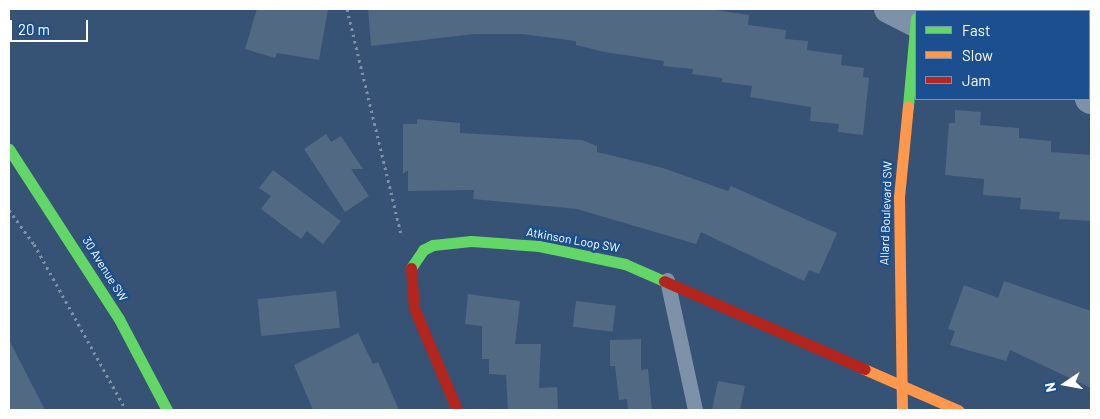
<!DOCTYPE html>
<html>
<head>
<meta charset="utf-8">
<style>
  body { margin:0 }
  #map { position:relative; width:1100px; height:419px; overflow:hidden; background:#365274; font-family:Barlow,sans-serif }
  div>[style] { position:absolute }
  .building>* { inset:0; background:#526984; transform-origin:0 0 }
  .path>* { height:3px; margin-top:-1.5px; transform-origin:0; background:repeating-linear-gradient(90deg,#7d92a8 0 2.5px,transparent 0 6.5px) }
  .lane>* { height:15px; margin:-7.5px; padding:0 7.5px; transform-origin:7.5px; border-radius:7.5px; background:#7d92a8 }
  .street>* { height:28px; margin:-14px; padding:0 14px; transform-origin:14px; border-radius:14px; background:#7d92a8 }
  .fast>* { height:11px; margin:-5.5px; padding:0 5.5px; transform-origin:5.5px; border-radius:5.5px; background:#63d668 }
  .slow>* { height:11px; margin:-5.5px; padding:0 5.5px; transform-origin:5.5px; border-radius:5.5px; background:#ff974d }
  .jam>* { height:11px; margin:-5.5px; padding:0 5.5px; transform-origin:5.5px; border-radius:5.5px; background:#b3261e }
  span { translate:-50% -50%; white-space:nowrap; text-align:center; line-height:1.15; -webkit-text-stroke:5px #1b4f8f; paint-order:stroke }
  .street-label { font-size:12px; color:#fff }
  .frame { position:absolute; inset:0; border:10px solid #fff; pointer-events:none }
  .legend { position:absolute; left:915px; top:10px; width:175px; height:90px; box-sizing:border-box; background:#1b4f8f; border:1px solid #7695bc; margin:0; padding:6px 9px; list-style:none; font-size:15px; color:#fff }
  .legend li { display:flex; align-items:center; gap:10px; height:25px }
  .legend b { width:25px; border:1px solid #7695bc }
  .north { position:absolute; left:1040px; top:359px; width:50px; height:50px; -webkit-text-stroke:4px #1b4f8f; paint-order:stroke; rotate:258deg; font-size:14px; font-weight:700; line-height:20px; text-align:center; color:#fff }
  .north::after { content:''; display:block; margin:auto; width:18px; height:22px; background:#fff; clip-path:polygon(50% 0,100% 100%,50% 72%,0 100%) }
  .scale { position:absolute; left:10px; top:20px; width:78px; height:22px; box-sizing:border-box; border:2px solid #fff; border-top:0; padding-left:6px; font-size:15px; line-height:18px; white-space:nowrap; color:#fff; -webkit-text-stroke:4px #1b4f8f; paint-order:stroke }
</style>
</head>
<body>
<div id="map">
  <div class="building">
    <div style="clip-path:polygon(257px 9px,328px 9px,319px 60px,277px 53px,275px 58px,245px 49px)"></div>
    <div style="clip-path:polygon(368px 9px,708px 9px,749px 15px,748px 25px,786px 30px,785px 39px,808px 41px,807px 50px,842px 55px,841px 65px,864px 68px,863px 77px,869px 78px,863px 135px,838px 132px,839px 124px,810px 121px,811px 107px,750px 97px,752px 86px,722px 82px,722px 78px,692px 74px,693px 69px,663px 66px,664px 61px,604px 52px,576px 45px,576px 41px,522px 34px,475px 34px,371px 46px)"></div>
    <div style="clip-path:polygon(955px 110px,981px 112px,980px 125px,1019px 128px,1019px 138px,1051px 141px,1051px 152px,1091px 155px,1090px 221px,1059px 219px,1060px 212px,1020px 209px,1021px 198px,983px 195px,984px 179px,945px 175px,949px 123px,955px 123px)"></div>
    <div style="clip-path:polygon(417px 119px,460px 123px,460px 133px,582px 140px,597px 146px,597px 152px,663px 168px,728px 191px,731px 186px,837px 233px,819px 274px,809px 270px,804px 281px,701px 232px,696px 244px,577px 209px,473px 199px,474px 190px,408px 191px,408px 170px,403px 174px,403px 124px,417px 124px)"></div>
    <div style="clip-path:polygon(326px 134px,331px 142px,341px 136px,363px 169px,351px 169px,369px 196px,345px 212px,304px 149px)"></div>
    <div style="clip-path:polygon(273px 170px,341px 221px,323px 244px,307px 231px,301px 239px,261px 209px,271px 196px,259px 188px)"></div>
    <div style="clip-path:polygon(1004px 281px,1091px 311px,1091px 388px,1010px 350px,1006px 361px,950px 345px,955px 331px,948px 329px,964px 285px,998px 298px)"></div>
    <div style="left:336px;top:291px;width:37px;height:79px;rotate:84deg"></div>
    <div style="clip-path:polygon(468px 294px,520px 301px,515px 344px,541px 344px,539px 388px,557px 387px,558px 410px,508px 410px,506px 375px,489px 374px,489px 359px,482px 359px,482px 326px,465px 324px)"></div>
    <div style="left:576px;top:301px;width:40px;height:26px;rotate:7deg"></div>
    <div style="clip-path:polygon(358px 333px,373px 364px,378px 362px,399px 410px,313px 410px,294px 365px)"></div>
    <div style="clip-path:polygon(641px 339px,641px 370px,648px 369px,652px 410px,628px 410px,627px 399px,619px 400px,615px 366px,610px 366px,610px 340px)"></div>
    <div style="clip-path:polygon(9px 340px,45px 410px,9px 410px)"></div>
    <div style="clip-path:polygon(718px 381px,745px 386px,740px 410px,712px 410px)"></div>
  </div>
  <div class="path">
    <div style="left:347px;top:9px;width:231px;rotate:76.5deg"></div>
    <div style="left:9px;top:210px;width:42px;rotate:53.7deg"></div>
    <div style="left:34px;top:244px;width:190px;rotate:61deg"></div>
  </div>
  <div class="lane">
    <div style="left:667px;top:280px;width:133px;rotate:77.8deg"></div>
  </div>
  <div class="street">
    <div style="left:888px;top:9px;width:31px;rotate:27deg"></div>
    <div style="left:1089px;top:99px;width:2px;rotate:27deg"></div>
  </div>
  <div class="fast">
    <div style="left:908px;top:106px;width:88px;rotate:-84.8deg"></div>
    <div style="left:9px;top:149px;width:202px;rotate:57.1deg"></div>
    <div style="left:119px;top:319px;width:103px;rotate:62.2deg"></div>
    <div style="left:411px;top:268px;width:22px;rotate:-56deg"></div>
    <div style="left:423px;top:250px;width:11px;rotate:-27deg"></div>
    <div style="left:433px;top:245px;width:38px;rotate:-6deg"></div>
    <div style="left:471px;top:241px;width:68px;rotate:4.2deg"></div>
    <div style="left:539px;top:246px;width:88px;rotate:11.8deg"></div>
    <div style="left:625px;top:264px;width:43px;rotate:23.6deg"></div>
  </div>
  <div class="slow">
    <div style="left:864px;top:369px;width:103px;rotate:23.6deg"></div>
    <div style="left:902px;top:410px;width:213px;rotate:-90.8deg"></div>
    <div style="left:899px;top:197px;width:91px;rotate:-84.4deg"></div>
  </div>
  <div class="jam">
    <div style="left:411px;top:268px;width:40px;rotate:85.7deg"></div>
    <div style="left:414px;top:308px;width:111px;rotate:67.1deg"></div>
    <div style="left:664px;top:281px;width:219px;rotate:23.7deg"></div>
  </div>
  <div class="street-label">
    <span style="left:886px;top:213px;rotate:-88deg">Allard Boulevard SW</span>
    <span style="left:573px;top:240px;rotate:10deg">Atkinson Loop SW</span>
    <span style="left:105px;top:269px;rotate:58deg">30 Avenue SW</span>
  </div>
  <div class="frame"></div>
  <ul class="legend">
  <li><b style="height:6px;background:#63d668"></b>Fast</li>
  <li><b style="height:6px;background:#ff974d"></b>Slow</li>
  <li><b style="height:6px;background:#b3261e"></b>Jam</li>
  </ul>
  <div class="north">N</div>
  <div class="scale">20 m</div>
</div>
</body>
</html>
